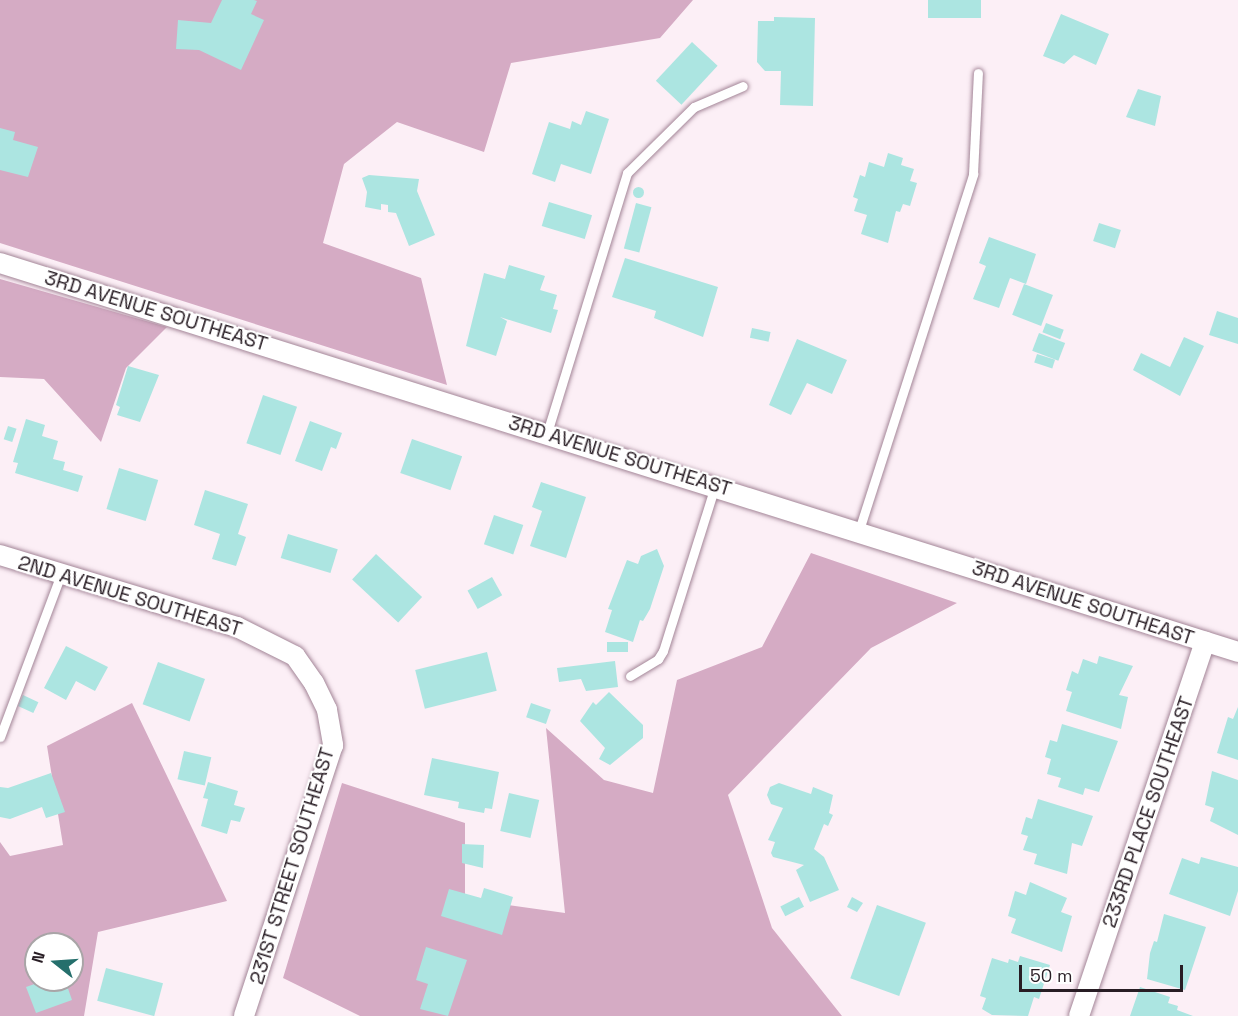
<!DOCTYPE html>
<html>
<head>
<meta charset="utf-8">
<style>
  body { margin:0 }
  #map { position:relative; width:1238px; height:1016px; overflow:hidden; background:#fceff6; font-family:"Space Grotesk",sans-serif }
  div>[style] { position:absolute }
  .forest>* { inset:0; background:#d5abc4 }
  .building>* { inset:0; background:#ace5e1; transform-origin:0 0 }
  .round { border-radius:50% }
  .roads { filter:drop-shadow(0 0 2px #a38597) drop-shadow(0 0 2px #a38597) }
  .service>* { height:9px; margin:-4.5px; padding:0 4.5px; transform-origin:4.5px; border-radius:4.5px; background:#fff }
  .minor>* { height:20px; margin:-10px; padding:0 10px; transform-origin:10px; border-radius:10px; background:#fff }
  span { translate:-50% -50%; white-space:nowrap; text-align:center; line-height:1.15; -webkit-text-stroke:4.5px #fff; paint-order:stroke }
  .street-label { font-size:20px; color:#281d24 }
  .north { position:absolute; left:24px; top:932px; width:60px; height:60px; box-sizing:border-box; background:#fff; border:2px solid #a9a5a7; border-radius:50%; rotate:287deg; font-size:16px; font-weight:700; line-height:24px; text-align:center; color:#281d24 }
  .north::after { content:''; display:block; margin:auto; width:21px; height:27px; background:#256f6c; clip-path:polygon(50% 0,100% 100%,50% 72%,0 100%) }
  .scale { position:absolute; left:1019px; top:965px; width:164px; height:27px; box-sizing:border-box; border:3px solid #281d24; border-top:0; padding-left:8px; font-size:18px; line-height:21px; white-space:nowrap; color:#281d24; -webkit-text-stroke:4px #fff; paint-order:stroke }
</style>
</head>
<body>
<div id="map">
  <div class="forest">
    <div style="clip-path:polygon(0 0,693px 0,660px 38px,511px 63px,484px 152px,397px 122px,344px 164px,323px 243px,421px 278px,447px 385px,0 243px)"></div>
    <div style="clip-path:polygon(0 279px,167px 327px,126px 368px,101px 442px,44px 379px,0 377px)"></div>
    <div style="clip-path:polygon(811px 553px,957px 603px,871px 648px,728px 795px,772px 928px,842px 1016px,360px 1016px,283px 978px,342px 783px,465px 823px,465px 899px,565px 913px,546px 728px,604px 780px,653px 793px,677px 680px,762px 647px)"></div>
    <div style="clip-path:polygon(evenodd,132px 703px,227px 901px,98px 932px,84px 1016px,0 1016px,0 842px,10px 856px,63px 845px,47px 746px,132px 703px,36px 944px,72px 944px,72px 980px,36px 980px,36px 944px)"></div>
  </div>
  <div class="building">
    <div style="clip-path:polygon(222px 0,254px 0,257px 1px,251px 14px,264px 20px,241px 70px,199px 50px,176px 49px,178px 20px,211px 23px)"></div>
    <div style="left:928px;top:0;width:53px;height:18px"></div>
    <div style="clip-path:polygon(1061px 14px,1109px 34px,1096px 65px,1074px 55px,1064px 64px,1043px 56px)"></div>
    <div style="clip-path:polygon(774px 17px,815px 18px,813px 106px,780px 105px,781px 71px,765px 71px,757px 62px,758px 21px,774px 21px)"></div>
    <div style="left:692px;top:42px;width:35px;height:53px;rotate:43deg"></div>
    <div style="clip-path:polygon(1138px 89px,1161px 96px,1155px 126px,1126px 117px)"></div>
    <div style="clip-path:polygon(586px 111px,609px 119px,591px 174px,561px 164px,555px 182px,532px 174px,549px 122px,570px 129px,572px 121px,581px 125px)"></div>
    <div style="clip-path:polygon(0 128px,15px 132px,13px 140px,38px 147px,28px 177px,0 170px)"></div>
    <div style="clip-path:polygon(888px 153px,903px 158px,901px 165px,914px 169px,910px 181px,917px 183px,910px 206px,903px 204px,900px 212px,896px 211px,888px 243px,861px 234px,867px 215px,854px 211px,858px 199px,853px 197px,860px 175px,865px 177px,869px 162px,884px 167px)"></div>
    <div style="clip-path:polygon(369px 175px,419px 179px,417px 191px,435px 235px,409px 246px,396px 213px,388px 212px,388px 205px,381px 204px,381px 210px,365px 207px,367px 192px,362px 178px)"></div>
    <div class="round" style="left:632.5px;top:186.5px;width:11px;height:11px"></div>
    <div style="left:549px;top:202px;width:45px;height:25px;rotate:17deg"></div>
    <div style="left:636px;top:203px;width:16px;height:47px;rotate:15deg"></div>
    <div style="left:1099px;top:223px;width:23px;height:19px;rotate:18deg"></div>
    <div style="clip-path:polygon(989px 237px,1036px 254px,1026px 284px,1010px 278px,999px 308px,973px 299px,986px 266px,979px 263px)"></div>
    <div style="clip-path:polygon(625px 258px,718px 287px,703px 337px,654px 318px,656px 311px,612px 297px)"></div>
    <div style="clip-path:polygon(509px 265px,545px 276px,540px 290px,557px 295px,553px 309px,558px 310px,551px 333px,500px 317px,507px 321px,496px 356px,466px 346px,484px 273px,505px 279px)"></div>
    <div style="left:1024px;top:284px;width:31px;height:33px;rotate:21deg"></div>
    <div style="clip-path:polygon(1217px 311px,1238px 318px,1238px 344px,1209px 335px)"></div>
    <div style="left:1046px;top:323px;width:19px;height:10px;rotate:21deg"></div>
    <div style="left:752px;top:328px;width:19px;height:10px;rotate:12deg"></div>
    <div style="left:1039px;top:333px;width:28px;height:19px;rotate:21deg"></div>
    <div style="clip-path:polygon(1184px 337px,1204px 346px,1180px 396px,1133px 370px,1141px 353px,1170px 367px)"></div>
    <div style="clip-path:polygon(797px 339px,847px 360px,832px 394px,807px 383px,791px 415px,769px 405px)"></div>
    <div style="left:1037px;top:354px;width:19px;height:9px;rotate:18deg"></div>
    <div style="clip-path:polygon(128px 366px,159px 375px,140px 422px,117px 415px,120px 407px,116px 405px)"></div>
    <div style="left:263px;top:395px;width:36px;height:51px;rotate:19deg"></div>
    <div style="clip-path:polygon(26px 419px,45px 425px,42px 436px,58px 441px,53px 459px,65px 462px,63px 470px,83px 476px,78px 492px,15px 473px,18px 463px,13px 462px)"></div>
    <div style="clip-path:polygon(310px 421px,342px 433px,336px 449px,331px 447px,322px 471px,295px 461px)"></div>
    <div style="left:8px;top:426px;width:9px;height:14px;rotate:18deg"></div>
    <div style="left:412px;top:439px;width:53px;height:36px;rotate:19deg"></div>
    <div style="left:119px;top:468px;width:41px;height:43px;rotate:17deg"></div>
    <div style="clip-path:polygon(541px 482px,586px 497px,566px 558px,530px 546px,542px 511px,532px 507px)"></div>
    <div style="clip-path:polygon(205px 490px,248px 504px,238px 534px,246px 537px,236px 566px,212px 559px,220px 534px,194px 525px)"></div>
    <div style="left:494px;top:515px;width:31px;height:31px;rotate:19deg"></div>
    <div style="left:288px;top:534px;width:52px;height:25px;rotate:17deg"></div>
    <div style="clip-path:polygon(657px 549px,664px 566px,650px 609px,643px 621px,640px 620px,633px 642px,605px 632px,612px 610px,608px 609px,627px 560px,638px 564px,641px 556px)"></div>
    <div style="left:376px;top:554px;width:63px;height:35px;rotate:43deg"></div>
    <div style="left:492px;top:577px;width:21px;height:28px;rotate:61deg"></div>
    <div style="left:628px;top:642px;width:10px;height:21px;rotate:90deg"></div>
    <div style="clip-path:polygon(66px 646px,108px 667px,95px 691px,76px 681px,66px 700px,44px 688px)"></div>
    <div style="left:487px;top:652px;width:40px;height:74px;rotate:76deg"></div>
    <div style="clip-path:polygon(1099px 656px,1133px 666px,1119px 695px,1128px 697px,1121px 729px,1066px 711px,1072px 692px,1066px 690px,1072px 671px,1078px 674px,1083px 659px,1097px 664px)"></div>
    <div style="clip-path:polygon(615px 661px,618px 687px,586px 691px,581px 679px,559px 682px,557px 668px)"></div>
    <div style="left:158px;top:662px;width:50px;height:45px;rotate:20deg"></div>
    <div style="clip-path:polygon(609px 692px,643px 725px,643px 738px,610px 765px,599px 759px,605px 748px,580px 721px,593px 702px,596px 705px)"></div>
    <div style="left:23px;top:695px;width:17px;height:12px;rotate:25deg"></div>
    <div style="left:531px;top:703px;width:21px;height:15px;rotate:19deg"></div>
    <div style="clip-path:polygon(1238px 707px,1238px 760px,1217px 753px,1228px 717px,1233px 719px)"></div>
    <div style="clip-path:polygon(1062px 724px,1118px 741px,1099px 792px,1085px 788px,1083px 795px,1058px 787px,1061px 778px,1047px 774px,1051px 759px,1045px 757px,1050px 740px,1057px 742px)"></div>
    <div style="left:184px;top:751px;width:28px;height:29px;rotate:13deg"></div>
    <div style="clip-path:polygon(432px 758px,499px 772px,492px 809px,485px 808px,484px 813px,458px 808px,459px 802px,424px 795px)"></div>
    <div style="clip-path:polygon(1212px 771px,1238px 780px,1238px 835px,1210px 821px,1214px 808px,1205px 805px)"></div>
    <div style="clip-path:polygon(51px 773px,65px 812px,46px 818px,42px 807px,10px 819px,0 817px,0 787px,8px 788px)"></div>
    <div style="clip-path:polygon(208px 782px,238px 791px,234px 805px,245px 808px,240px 822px,231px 820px,227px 834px,201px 826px,208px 799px,203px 798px)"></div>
    <div style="clip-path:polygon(779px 783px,811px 794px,813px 787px,833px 795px,829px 813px,833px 815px,828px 826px,824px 824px,814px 849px,824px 857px,839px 890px,810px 902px,796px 870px,804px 865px,773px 857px,771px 853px,775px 842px,768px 840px,783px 808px,771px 804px,767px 795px,770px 787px)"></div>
    <div style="left:509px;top:793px;width:31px;height:39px;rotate:13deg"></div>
    <div style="clip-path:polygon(1038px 799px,1093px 816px,1082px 846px,1072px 843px,1067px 874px,1034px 864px,1037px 854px,1023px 850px,1028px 836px,1021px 834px,1026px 817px,1032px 819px)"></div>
    <div style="clip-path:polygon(462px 844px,484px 845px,483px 868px,462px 863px)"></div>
    <div style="clip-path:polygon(1201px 857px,1238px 867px,1238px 891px,1230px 916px,1169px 894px,1182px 858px,1199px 864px)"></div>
    <div style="clip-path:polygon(1030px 882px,1067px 898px,1061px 912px,1072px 916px,1062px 952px,1011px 933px,1016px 919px,1008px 916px,1015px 891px,1026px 895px)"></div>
    <div style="clip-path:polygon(484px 888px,513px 897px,502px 935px,441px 916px,449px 889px,481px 898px)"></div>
    <div style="left:799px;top:897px;width:11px;height:21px;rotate:63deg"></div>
    <div style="clip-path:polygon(852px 897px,863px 903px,857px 912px,847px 907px)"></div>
    <div style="left:877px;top:905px;width:52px;height:78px;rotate:20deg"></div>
    <div style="clip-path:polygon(1164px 914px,1206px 927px,1185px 990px,1147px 979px,1150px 953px,1154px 941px,1157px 942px)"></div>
    <div style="clip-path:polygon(426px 947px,467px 960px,448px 1016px,420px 1009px,428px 984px,416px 980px)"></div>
    <div style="clip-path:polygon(1020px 956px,1050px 965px,1039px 999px,1034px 997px,1028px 1016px,992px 1015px,982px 1009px,986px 998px,980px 996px,992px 958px,1008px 963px,1009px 959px,1018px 962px)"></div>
    <div style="left:106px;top:968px;width:59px;height:34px;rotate:15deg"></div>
    <div style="clip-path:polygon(46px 980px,65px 980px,72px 1000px,36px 1013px,26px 987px)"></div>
    <div style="clip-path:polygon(1140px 987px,1170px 997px,1168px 1003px,1178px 1006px,1177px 1010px,1193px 1016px,1130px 1016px)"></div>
  </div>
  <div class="roads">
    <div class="service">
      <div style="left:547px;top:433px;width:272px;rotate:-72.9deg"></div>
      <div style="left:627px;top:173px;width:94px;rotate:-44.6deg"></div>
      <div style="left:694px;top:107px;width:53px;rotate:-23.2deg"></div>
      <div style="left:859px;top:530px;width:374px;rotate:-72.2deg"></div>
      <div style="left:973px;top:174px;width:101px;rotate:-87.2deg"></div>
      <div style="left:630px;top:676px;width:33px;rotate:-31deg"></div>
      <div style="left:658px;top:659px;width:9px;rotate:-58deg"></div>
      <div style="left:663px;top:651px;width:173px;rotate:-72.5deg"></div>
      <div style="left:0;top:737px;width:174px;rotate:-69.5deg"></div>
    </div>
    <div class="minor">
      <div style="left:0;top:263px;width:1298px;rotate:17.44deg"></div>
      <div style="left:0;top:555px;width:248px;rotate:16.9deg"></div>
      <div style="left:237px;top:627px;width:65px;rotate:26.6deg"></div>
      <div style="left:295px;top:656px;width:33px;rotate:55deg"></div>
      <div style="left:314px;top:683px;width:30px;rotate:64deg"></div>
      <div style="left:327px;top:710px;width:36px;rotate:80deg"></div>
      <div style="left:333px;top:745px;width:285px;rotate:108.2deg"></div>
      <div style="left:1079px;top:1016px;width:395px;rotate:-71.4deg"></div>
    </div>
  </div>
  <div class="street-label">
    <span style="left:156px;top:311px;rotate:17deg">3RD AVENUE SOUTHEAST</span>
    <span style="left:620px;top:456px;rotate:17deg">3RD AVENUE SOUTHEAST</span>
    <span style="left:130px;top:596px;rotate:17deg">2ND AVENUE SOUTHEAST</span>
    <span style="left:1083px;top:603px;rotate:18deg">3RD AVENUE SOUTHEAST</span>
    <span style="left:1148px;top:812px;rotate:-71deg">233RD PLACE SOUTHEAST</span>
    <span style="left:292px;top:866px;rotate:-73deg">231ST STREET SOUTHEAST</span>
  </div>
  <div class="north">N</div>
  <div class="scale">50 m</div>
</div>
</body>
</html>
